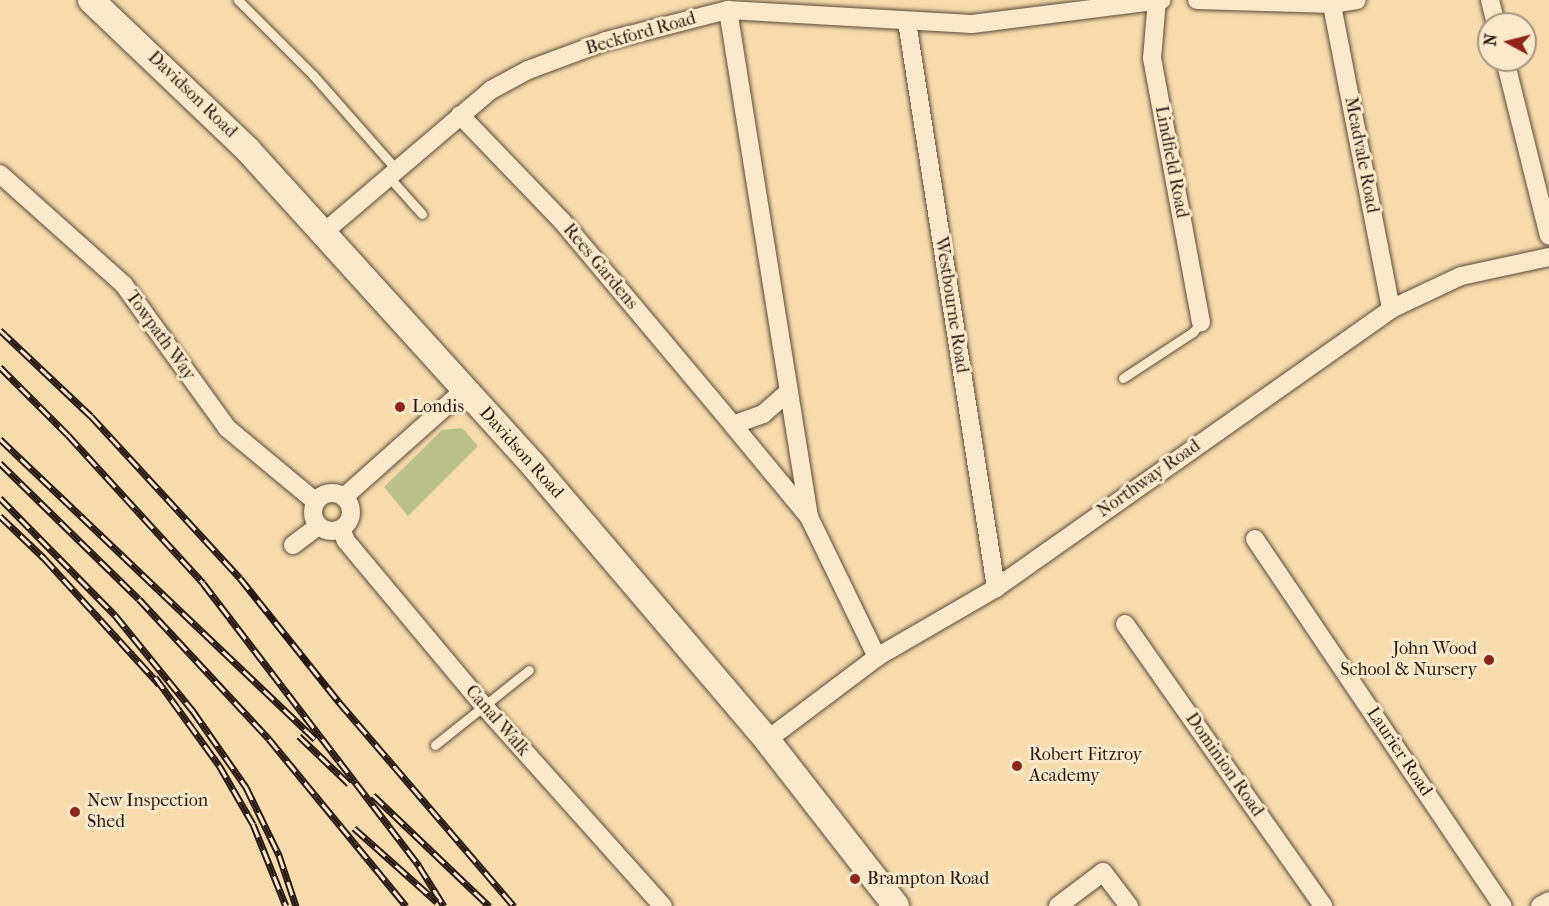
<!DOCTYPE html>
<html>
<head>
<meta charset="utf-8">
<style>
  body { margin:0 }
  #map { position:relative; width:1549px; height:906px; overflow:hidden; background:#f6dcad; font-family:"IM FELL French Canon",serif }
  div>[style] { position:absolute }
  .green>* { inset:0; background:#bbc08b }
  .roads { filter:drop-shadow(0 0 2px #5b4936) drop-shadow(0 0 2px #5b4936) }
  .lane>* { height:9px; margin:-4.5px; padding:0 4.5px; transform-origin:4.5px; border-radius:4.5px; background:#f9e8ca }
  .street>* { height:18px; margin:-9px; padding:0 9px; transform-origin:9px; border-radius:9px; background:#f9e8ca }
  .street>.ring { margin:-9px; padding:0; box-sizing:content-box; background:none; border:18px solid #f9e8ca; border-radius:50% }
  .secondary>* { height:26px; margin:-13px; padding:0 13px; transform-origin:13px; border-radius:13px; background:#f9e8ca }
  .rail>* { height:7px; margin-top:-3.5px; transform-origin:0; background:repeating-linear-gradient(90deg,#f9e8ca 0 14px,#27180f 0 28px); box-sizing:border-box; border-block:2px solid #27180f }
  .dots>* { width:16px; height:16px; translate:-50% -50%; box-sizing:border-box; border:3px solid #f9e8ca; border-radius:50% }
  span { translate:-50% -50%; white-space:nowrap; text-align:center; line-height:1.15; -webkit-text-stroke:6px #f9e8ca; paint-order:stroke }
  .street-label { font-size:18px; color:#27180f }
  .poi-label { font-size:18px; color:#27180f }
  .left { translate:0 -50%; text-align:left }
  .right { translate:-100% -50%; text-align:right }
  .north { position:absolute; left:1477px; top:12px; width:60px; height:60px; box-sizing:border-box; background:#f9e8ca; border:2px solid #a5957f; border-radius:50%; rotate:277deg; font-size:16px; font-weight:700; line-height:24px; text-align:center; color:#27180f }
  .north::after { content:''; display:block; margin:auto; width:21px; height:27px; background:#8f2418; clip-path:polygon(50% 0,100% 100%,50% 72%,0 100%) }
</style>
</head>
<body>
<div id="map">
  <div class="green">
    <div style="clip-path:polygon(462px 428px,478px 446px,408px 516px,384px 487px,442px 430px)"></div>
  </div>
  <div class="roads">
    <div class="lane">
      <div style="left:238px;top:0;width:106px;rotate:45deg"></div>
      <div style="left:313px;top:75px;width:125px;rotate:48.6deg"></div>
      <div style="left:388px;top:176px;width:51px;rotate:48.2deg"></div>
      <div style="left:1123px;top:378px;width:84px;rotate:-33.3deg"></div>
      <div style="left:1193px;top:332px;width:13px;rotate:-51deg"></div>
      <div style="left:435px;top:745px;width:120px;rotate:-38.6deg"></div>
    </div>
    <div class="street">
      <div style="left:1157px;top:0;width:58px;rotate:94.9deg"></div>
      <div style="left:1152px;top:58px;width:269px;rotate:79.5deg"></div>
      <div style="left:1197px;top:0;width:135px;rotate:1.7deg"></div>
      <div style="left:1332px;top:4px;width:25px;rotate:-9deg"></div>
      <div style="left:1331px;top:0;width:315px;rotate:79deg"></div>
      <div style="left:1490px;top:0;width:25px;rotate:76deg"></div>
      <div style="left:728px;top:10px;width:513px;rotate:80.92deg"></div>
      <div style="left:809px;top:517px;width:119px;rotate:-129.6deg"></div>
      <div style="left:733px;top:425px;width:32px;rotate:-20deg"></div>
      <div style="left:763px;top:414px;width:32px;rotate:-41deg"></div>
      <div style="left:907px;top:22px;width:573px;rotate:81.06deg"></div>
      <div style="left:1505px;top:60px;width:181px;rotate:76deg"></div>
      <div style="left:460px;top:115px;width:147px;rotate:46.1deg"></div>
      <div style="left:562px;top:221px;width:266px;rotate:50deg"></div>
      <div style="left:0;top:174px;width:166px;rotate:41.8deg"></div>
      <div style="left:124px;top:285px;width:176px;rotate:54.2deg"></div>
      <div style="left:227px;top:428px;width:114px;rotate:39.7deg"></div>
      <div style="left:323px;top:233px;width:221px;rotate:-40.4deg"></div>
      <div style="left:491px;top:90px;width:42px;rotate:-28.4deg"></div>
      <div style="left:528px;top:70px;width:83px;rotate:-20.4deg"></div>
      <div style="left:606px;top:41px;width:126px;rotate:-14.3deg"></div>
      <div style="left:728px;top:10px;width:244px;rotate:3.3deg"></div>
      <div style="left:972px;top:24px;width:191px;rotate:-7.2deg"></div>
      <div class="ring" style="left:313px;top:493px;width:20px;height:20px"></div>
      <div style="left:344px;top:497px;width:161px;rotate:-41.7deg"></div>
      <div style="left:809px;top:517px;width:156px;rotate:64.1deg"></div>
      <div style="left:341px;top:529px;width:13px;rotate:67deg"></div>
      <div style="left:346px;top:541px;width:214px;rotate:50.1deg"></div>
      <div style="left:483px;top:705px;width:270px;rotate:48.2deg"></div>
      <div style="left:1255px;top:539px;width:443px;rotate:56deg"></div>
      <div style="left:293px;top:545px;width:31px;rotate:-37deg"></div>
      <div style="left:1125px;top:624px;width:345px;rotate:54.9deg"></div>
      <div style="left:767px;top:740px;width:138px;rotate:-37deg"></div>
      <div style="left:877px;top:657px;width:138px;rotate:-30.1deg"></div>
      <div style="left:996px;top:588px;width:484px;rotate:-35.2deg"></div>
      <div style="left:1391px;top:309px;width:77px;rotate:-25.2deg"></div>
      <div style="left:1461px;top:276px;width:90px;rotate:-12.2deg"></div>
      <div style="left:1058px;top:906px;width:56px;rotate:-37.1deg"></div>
      <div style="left:1103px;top:872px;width:43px;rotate:52.6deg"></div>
      <div style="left:1540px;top:906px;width:10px;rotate:-29deg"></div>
    </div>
    <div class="secondary">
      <div style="left:91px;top:0;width:216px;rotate:43.7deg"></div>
      <div style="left:247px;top:149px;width:429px;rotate:47.8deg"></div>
      <div style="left:535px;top:467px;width:358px;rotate:49.6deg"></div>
      <div style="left:767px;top:740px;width:210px;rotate:52.1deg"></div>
    </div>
  </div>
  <div class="rail">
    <div style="left:0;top:330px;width:125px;rotate:43.4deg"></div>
    <div style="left:91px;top:416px;width:220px;rotate:47.4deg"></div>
    <div style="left:240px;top:578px;width:159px;rotate:51.4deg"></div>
    <div style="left:339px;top:702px;width:269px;rotate:49.4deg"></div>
    <div style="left:0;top:367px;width:96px;rotate:45deg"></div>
    <div style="left:68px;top:435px;width:200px;rotate:47.6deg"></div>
    <div style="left:203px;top:583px;width:356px;rotate:52.6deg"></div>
    <div style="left:419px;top:866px;width:47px;rotate:58deg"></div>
    <div style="left:0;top:439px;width:435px;rotate:43.6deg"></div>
    <div style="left:0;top:463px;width:194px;rotate:44.4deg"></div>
    <div style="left:139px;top:599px;width:191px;rotate:47.1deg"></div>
    <div style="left:269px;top:739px;width:216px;rotate:50.6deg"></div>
    <div style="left:0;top:498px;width:164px;rotate:45.5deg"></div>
    <div style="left:115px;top:615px;width:124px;rotate:50.9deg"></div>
    <div style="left:193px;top:711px;width:93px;rotate:55.1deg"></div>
    <div style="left:246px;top:787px;width:76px;rotate:64.1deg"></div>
    <div style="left:279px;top:855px;width:54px;rotate:71.6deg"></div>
    <div style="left:0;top:516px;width:61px;rotate:43.7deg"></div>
    <div style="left:44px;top:558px;width:171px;rotate:47.6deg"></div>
    <div style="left:155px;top:677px;width:109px;rotate:54deg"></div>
    <div style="left:219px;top:765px;width:68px;rotate:60deg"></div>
    <div style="left:253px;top:824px;width:88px;rotate:68.1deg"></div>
    <div style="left:299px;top:736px;width:69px;rotate:43.8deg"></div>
    <div style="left:373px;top:795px;width:161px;rotate:43.7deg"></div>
    <div style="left:354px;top:828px;width:111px;rotate:41.7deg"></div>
  </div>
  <div class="dots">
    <div style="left:400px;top:407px;background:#8f2418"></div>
    <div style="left:1489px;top:660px;background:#8f2418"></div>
    <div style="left:1017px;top:766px;background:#8f2418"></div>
    <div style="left:75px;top:812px;background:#8f2418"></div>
    <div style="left:855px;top:879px;background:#8f2418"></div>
  </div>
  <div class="street-label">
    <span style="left:641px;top:34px;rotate:-16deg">Beckford Road</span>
    <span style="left:192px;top:95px;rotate:44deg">Davidson Road</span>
    <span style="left:1361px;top:155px;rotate:79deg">Meadvale Road</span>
    <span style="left:1171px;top:162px;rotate:79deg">Lindfield Road</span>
    <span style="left:600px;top:267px;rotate:50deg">Rees Gardens</span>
    <span style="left:951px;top:305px;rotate:81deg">Westbourne Road</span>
    <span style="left:160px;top:336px;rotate:54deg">Towpath Way</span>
    <span style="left:521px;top:453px;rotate:48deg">Davidson Road</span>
    <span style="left:1149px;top:479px;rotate:-35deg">Northway Road</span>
    <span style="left:497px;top:721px;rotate:49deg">Canal Walk</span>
    <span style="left:1399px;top:752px;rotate:56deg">Laurier Road</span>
    <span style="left:1224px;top:765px;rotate:55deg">Dominion Road</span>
  </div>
  <div class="poi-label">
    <span class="left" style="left:412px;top:407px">Londis</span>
    <span class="right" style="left:1477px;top:660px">John Wood<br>School &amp; Nursery</span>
    <span class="left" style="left:1029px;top:766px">Robert Fitzroy<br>Academy</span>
    <span class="left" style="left:87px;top:812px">New Inspection<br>Shed</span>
    <span class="left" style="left:867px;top:879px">Brampton Road</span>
  </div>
  <div class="north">N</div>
</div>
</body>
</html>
